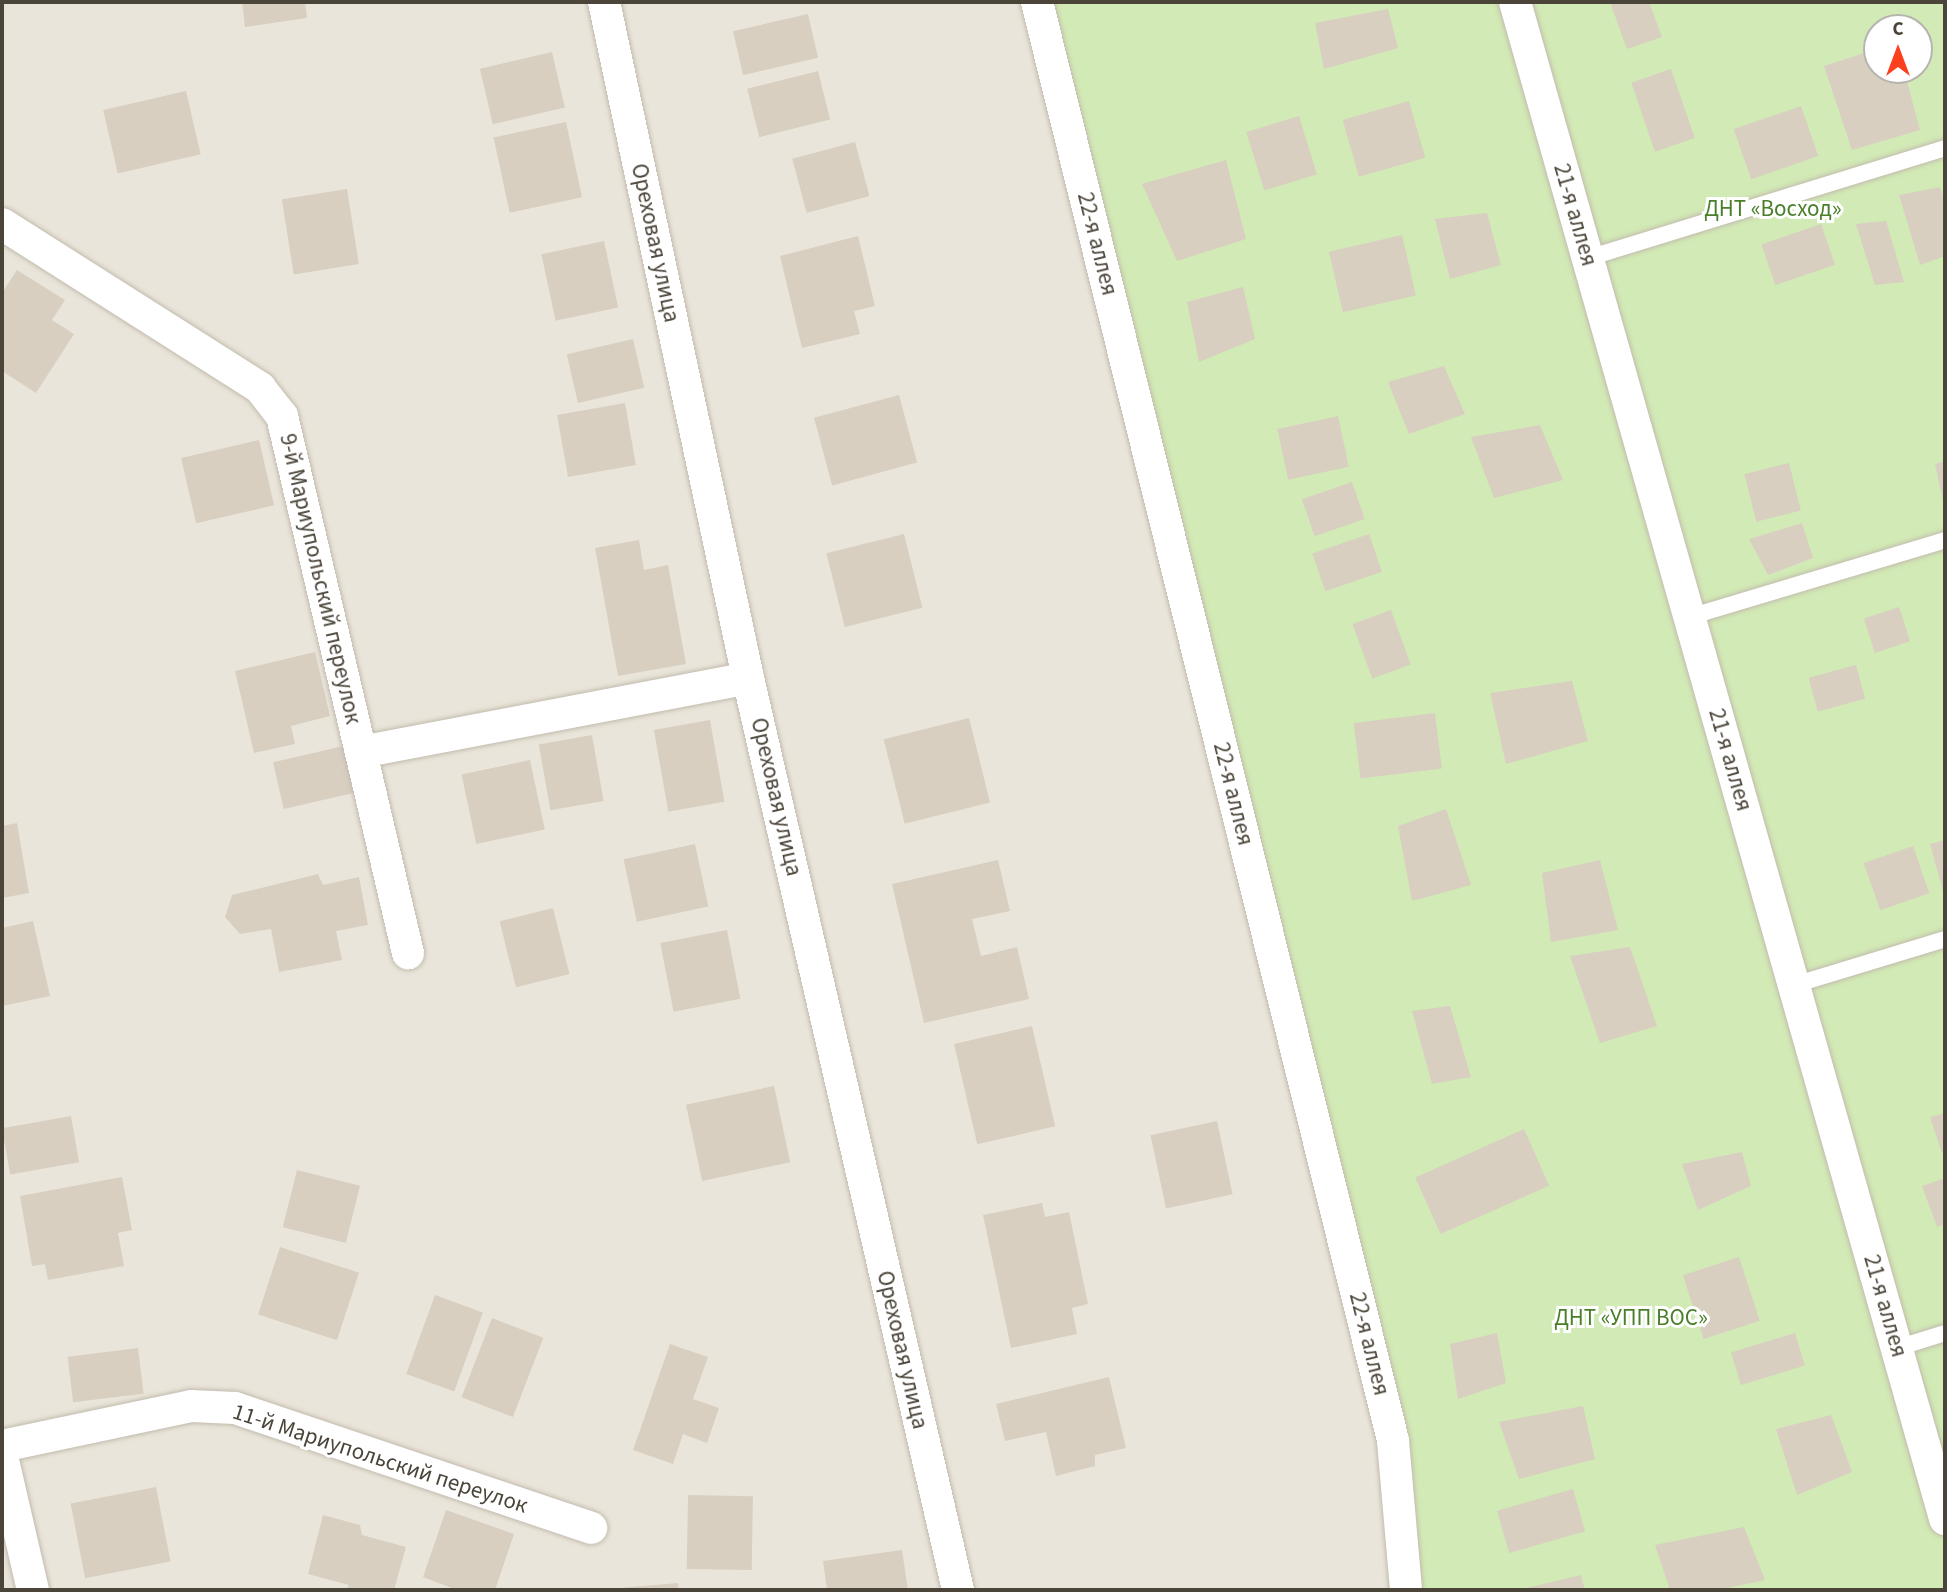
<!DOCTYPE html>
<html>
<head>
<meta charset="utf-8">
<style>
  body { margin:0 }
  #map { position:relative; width:1947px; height:1592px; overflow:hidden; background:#f6f3ec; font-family:"Source Sans 3",sans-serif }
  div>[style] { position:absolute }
  .residential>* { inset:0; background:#eae5da }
  .green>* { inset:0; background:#d2eab5 }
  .building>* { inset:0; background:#d8cfc1; transform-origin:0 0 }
  .roads { filter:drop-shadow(0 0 2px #c2bbae) drop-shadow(0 0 2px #c2bbae) }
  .service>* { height:16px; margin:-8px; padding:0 8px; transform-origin:8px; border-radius:8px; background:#fff }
  .minor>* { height:32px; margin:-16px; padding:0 16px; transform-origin:16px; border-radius:16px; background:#fff }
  span { translate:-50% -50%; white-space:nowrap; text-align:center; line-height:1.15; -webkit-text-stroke:6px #fff; paint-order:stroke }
  .park-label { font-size:23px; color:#4a7f2a }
  .street-label { font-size:23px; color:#4b4439 }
  .frame { position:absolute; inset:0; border:4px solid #4b4439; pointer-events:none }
  .north { position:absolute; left:1863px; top:14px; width:70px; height:70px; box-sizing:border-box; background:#fff; border:2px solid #b7b4b0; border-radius:50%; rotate:0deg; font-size:19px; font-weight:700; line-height:28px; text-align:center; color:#4b4439 }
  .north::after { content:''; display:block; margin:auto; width:24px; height:32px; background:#fc3f1d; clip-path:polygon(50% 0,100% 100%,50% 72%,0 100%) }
</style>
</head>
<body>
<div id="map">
  <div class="residential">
    <div style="clip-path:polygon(2px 2px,1036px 2px,1372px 1397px,1401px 1590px,2px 1590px)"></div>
  </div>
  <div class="green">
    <div style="clip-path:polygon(evenodd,1037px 2px,1945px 2px,1945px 1590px,1406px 1590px,1393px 1441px,1037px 2px,1877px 28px,1919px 28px,1919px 70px,1877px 70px,1877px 28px)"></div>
  </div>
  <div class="building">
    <div style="clip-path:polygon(242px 2px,305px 2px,307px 18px,245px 27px)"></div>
    <div style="clip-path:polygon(1610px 2px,1649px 2px,1662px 37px,1627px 49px)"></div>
    <div style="clip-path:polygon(1388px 9px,1398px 48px,1324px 69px,1315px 23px)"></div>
    <div style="left:808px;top:14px;width:45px;height:77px;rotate:77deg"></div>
    <div style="clip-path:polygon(1877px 49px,1877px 70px,1904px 70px,1920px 130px,1852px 150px,1824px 66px)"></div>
    <div style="left:552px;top:52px;width:57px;height:74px;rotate:77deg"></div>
    <div style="left:1671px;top:69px;width:73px;height:42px;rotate:71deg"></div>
    <div style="left:818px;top:71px;width:50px;height:73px;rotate:76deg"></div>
    <div style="left:186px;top:91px;width:65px;height:85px;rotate:77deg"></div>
    <div style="left:1409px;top:101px;width:59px;height:69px;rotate:74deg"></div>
    <div style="left:1801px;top:106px;width:53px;height:71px;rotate:71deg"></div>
    <div style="left:1299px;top:116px;width:61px;height:55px;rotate:73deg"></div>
    <div style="left:566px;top:122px;width:77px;height:74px;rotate:78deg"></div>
    <div style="left:855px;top:142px;width:56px;height:65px;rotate:75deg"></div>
    <div style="clip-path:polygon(1226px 160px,1246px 239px,1177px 261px,1142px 184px)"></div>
    <div style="clip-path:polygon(1940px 187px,1945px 202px,1945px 256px,1920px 265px,1899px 195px)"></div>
    <div style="left:347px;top:189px;width:76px;height:66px;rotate:81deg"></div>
    <div style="clip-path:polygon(1487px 213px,1501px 265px,1450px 279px,1435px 219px)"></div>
    <div style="clip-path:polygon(1886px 221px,1904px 282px,1875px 285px,1856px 224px)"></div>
    <div style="left:1821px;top:224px;width:43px;height:63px;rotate:71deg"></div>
    <div style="left:1402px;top:235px;width:62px;height:75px;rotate:77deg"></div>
    <div style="clip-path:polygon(858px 236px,875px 306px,854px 311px,860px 334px,802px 348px,780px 256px)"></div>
    <div style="left:604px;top:241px;width:68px;height:64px;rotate:78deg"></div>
    <div style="clip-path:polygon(17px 270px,65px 300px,52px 320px,74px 334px,36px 393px,2px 371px,2px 293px)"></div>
    <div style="clip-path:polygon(1243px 287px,1255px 339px,1199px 362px,1187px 302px)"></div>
    <div style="left:633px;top:339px;width:50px;height:68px;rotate:77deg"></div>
    <div style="clip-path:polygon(1444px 366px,1465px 414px,1409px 434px,1388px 382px)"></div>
    <div style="left:899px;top:395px;width:70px;height:88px;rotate:75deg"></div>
    <div style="left:625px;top:403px;width:63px;height:69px;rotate:80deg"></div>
    <div style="left:1338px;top:416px;width:52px;height:62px;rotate:78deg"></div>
    <div style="clip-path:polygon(1540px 425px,1563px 480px,1494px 498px,1471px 437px)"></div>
    <div style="left:259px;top:440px;width:67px;height:80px;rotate:77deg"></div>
    <div style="clip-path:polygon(1945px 461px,1945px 505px,1944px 506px,1935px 464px)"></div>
    <div style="left:1789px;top:463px;width:49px;height:46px;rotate:76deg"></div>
    <div style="left:1352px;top:482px;width:39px;height:53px;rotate:71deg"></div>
    <div style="clip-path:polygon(1802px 523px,1813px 558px,1768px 575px,1749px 539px)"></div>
    <div style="left:904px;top:534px;width:76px;height:80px;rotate:76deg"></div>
    <div style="left:1369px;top:534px;width:40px;height:60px;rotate:71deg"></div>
    <div style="clip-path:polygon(639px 540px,644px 570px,668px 565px,686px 664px,618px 676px,595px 548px)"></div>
    <div style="left:1899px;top:607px;width:36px;height:37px;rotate:72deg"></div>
    <div style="left:1391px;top:610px;width:58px;height:41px;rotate:70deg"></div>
    <div style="clip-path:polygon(315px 652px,330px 716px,291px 726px,295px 744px,254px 753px,235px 671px)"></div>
    <div style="left:1856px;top:665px;width:35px;height:49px;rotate:75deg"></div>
    <div style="clip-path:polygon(1572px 681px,1588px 741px,1506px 764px,1490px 693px)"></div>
    <div style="left:1435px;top:713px;width:56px;height:82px;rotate:83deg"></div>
    <div style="left:969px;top:718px;width:87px;height:88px;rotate:76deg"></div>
    <div style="left:710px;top:720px;width:83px;height:57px;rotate:80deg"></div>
    <div style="left:592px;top:735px;width:67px;height:54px;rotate:80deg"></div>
    <div style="left:348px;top:745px;width:48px;height:77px;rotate:77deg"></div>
    <div style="left:530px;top:760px;width:71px;height:70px;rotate:78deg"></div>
    <div style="clip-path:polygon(1446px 809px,1471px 885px,1412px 901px,1398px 826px)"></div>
    <div style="clip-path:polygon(17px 823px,29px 893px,2px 898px,2px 826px)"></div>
    <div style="clip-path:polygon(1945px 840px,1945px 895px,1944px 895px,1930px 844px)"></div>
    <div style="left:695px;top:844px;width:64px;height:73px;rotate:78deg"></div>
    <div style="left:1913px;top:846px;width:50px;height:52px;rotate:71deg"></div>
    <div style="clip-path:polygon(998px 860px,1010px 911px,972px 919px,981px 956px,1017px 947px,1029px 999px,924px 1023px,892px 884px)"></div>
    <div style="clip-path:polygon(1600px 860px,1618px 930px,1551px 942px,1542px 873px)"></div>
    <div style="clip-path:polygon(318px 874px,323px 885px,359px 877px,368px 925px,336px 931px,342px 960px,279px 972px,271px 929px,240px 934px,225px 917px,232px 895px)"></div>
    <div style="left:553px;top:908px;width:68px;height:55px;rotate:76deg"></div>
    <div style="clip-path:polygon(33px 921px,50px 996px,2px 1006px,2px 928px)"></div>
    <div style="left:727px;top:930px;width:70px;height:68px;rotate:79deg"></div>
    <div style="clip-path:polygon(1630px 947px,1657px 1026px,1600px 1043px,1570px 956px)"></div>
    <div style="clip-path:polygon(1450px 1006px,1471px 1077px,1432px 1084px,1412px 1011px)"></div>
    <div style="left:1032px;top:1026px;width:103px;height:80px;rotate:77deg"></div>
    <div style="left:774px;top:1086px;width:78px;height:90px;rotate:78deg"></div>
    <div style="clip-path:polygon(1945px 1113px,1945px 1152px,1942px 1153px,1930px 1117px)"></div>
    <div style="left:71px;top:1116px;width:47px;height:70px;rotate:80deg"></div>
    <div style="left:1217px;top:1121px;width:75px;height:68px;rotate:78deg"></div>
    <div style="left:1524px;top:1129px;width:62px;height:119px;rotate:66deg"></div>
    <div style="clip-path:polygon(1742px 1152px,1751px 1186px,1698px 1210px,1682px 1164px)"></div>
    <div style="left:297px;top:1170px;width:65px;height:59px;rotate:14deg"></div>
    <div style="clip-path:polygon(122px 1177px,132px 1230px,118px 1233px,124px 1266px,48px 1280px,45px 1264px,32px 1266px,20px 1196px)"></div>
    <div style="clip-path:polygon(1945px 1178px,1945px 1224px,1937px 1227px,1922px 1186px)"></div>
    <div style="clip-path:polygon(1042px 1203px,1045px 1217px,1069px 1212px,1088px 1304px,1072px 1308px,1077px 1334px,1011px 1348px,983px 1215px)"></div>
    <div style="left:280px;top:1247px;width:83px;height:71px;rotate:18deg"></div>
    <div style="left:1739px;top:1257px;width:67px;height:59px;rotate:72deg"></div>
    <div style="left:435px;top:1295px;width:51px;height:84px;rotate:20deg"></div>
    <div style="left:492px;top:1318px;width:55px;height:85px;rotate:21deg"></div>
    <div style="clip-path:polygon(1497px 1333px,1506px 1383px,1458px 1399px,1450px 1344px)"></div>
    <div style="left:1795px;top:1333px;width:34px;height:67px;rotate:73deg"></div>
    <div style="clip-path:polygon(670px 1344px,708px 1357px,693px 1399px,719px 1408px,707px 1443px,683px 1434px,673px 1464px,633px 1450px)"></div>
    <div style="left:138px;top:1348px;width:46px;height:71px;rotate:83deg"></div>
    <div style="clip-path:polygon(1109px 1377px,1126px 1448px,1095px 1455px,1095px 1466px,1056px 1476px,1046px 1432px,1005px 1441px,996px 1404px)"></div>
    <div style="clip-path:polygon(1583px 1406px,1595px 1459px,1519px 1479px,1499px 1422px)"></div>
    <div style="clip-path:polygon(1831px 1415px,1852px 1472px,1797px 1495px,1776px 1429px)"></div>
    <div style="left:156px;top:1487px;width:76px;height:87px;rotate:79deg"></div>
    <div style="left:1573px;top:1489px;width:44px;height:79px;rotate:74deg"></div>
    <div style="left:688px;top:1495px;width:65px;height:74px;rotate:1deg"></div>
    <div style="clip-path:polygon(446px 1510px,514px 1534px,495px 1590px,457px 1590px,423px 1577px)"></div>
    <div style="clip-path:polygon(323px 1515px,360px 1525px,362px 1535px,406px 1547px,394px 1590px,347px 1590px,349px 1585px,308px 1574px)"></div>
    <div style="clip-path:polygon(1744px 1527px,1765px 1580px,1718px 1590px,1670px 1590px,1655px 1545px)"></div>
    <div style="clip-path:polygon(902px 1550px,908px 1590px,827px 1590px,823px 1561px)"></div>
    <div style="clip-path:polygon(1581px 1575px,1585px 1590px,1522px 1590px,1522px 1589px)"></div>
    <div style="clip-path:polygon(678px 1583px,679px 1590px,620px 1590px,620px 1588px)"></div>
  </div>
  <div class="roads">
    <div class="service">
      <div style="left:1588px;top:258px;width:374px;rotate:-17.1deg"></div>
      <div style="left:1689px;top:617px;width:267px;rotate:-16.7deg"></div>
      <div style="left:1794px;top:985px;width:158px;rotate:-16.9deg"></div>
      <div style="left:1897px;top:1348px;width:50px;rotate:-17.4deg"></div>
    </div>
    <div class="minor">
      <div style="left:604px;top:2px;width:691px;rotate:77.97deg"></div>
      <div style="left:748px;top:678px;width:936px;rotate:77.03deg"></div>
      <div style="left:1037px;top:2px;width:1482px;rotate:76.1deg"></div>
      <div style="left:1393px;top:1441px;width:150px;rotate:85deg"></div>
      <div style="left:1515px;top:2px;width:1577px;rotate:74.17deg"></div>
      <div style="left:2px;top:224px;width:306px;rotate:32.4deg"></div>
      <div style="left:260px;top:388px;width:36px;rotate:52deg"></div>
      <div style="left:282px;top:416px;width:552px;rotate:76.8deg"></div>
      <div style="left:361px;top:752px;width:394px;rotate:-10.8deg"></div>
      <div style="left:2px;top:1446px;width:193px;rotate:-11.9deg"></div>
      <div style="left:191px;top:1406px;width:44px;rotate:2.6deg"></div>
      <div style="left:235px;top:1408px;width:376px;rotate:18.6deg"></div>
      <div style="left:2px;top:1456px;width:138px;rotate:77deg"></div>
    </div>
  </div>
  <div class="park-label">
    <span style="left:1773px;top:209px">ДНТ «Восход»</span>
    <span style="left:1631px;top:1318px">ДНТ «УПП ВОС»</span>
  </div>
  <div class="street-label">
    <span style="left:1575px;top:215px;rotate:74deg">21-я аллея</span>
    <span style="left:655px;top:243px;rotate:78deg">Ореховая улица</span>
    <span style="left:1097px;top:244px;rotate:76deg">22-я аллея</span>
    <span style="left:320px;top:579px;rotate:77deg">9-й Мариупольский переулок</span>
    <span style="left:1730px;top:760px;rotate:74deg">21-я аллея</span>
    <span style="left:1233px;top:794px;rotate:76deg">22-я аллея</span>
    <span style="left:776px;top:797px;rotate:77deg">Ореховая улица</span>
    <span style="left:1885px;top:1306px;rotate:74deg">21-я аллея</span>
    <span style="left:1369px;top:1344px;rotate:76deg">22-я аллея</span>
    <span style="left:902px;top:1350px;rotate:77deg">Ореховая улица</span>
    <span style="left:380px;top:1459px;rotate:18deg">11-й Мариупольский переулок</span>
  </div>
  <div class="frame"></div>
  <div class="north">С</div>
</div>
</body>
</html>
